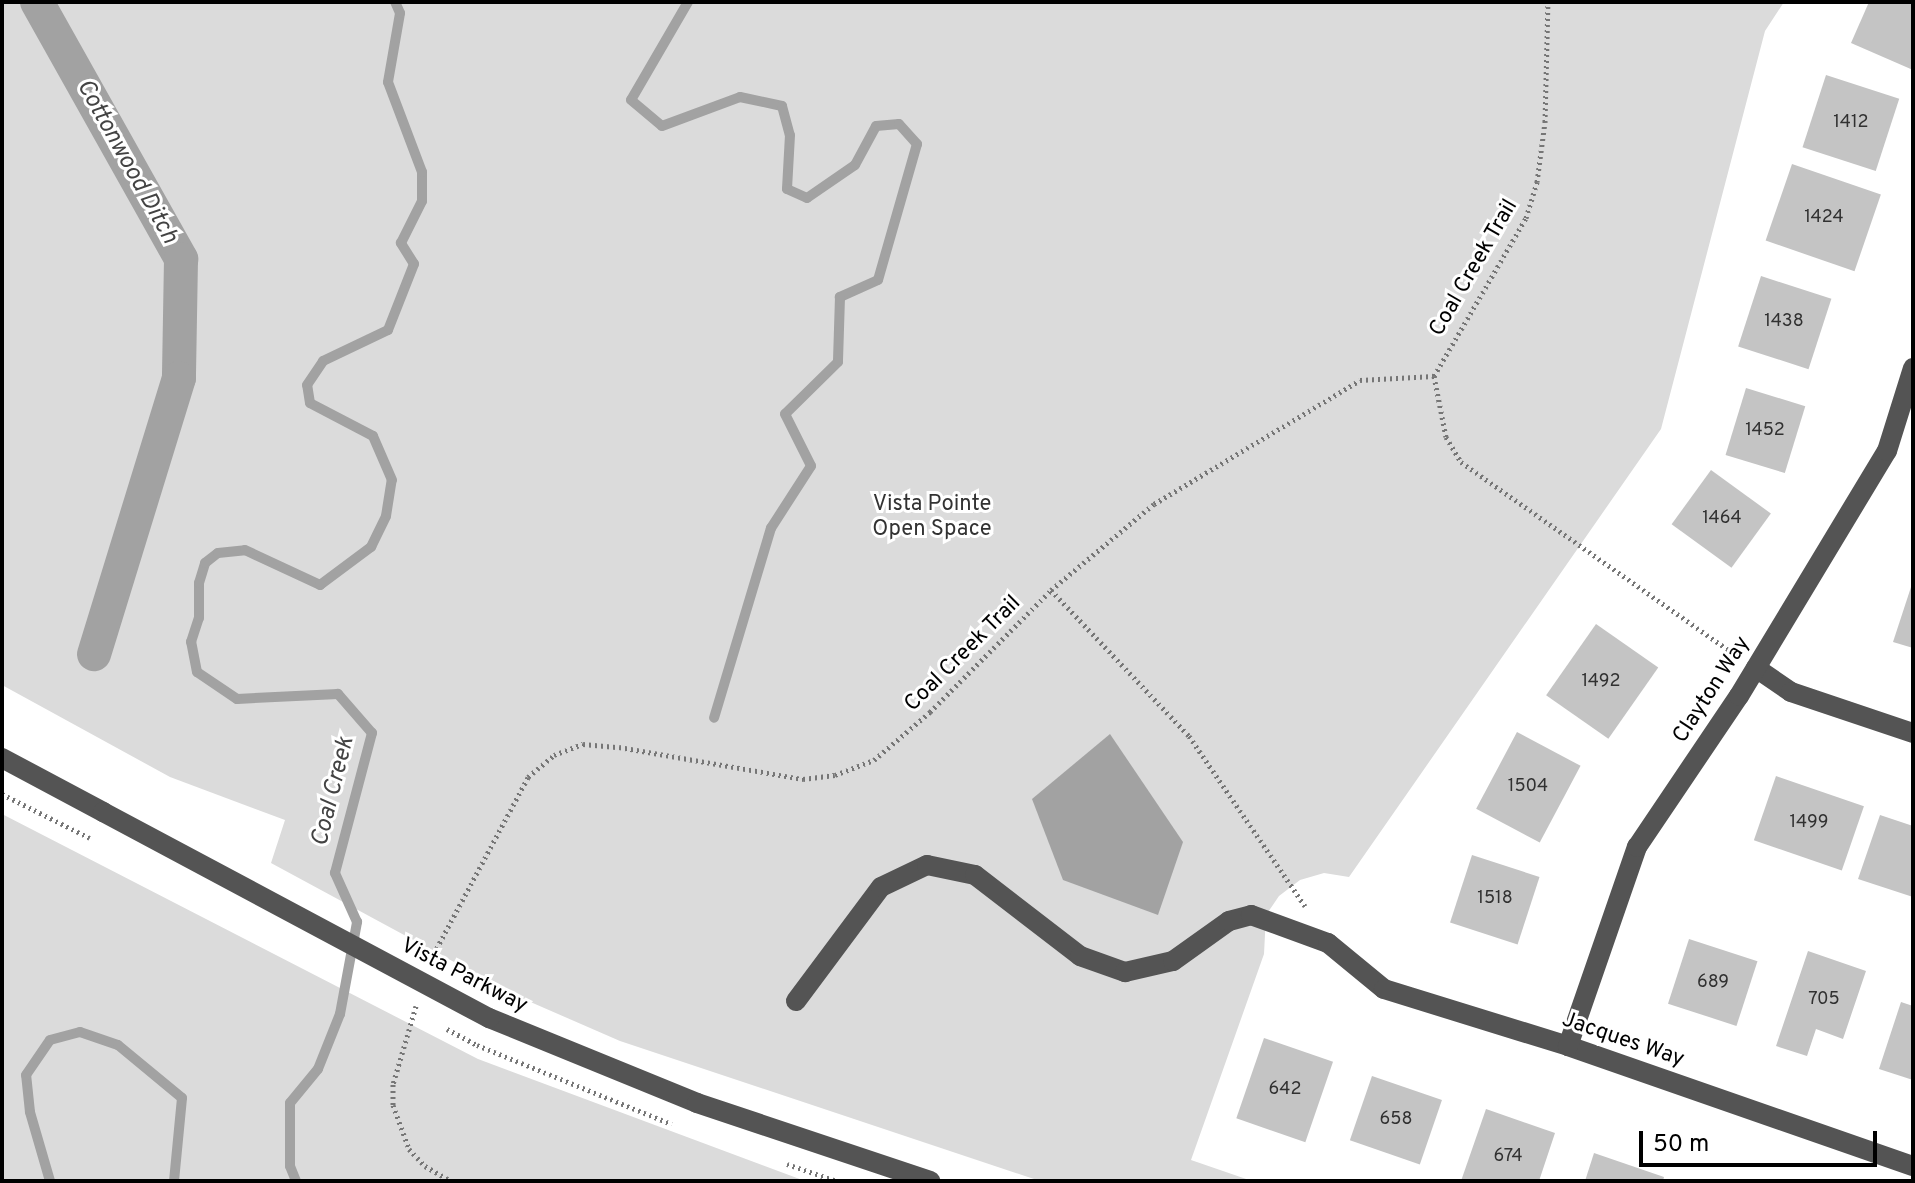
<!DOCTYPE html>
<html>
<head>
<meta charset="utf-8">
<style>
  body { margin:0 }
  #map { position:relative; width:1915px; height:1183px; overflow:hidden; background:#fff; font-family:Overpass,sans-serif }
  div>[style] { position:absolute }
  .green>* { inset:0; background:#dbdbdb }
  .water>* { inset:0; background:#a2a2a2 }
  .stream>* { height:10px; margin:-5px; padding:0 5px; transform-origin:5px; border-radius:5px; background:#a2a2a2 }
  .canal>* { height:34px; margin:-17px; padding:0 17px; transform-origin:17px; border-radius:17px; background:#a2a2a2 }
  .building>* { inset:0; background:#c4c4c4; transform-origin:0 0 }
  .path>* { height:5px; margin-top:-2.5px; transform-origin:0; background:repeating-linear-gradient(90deg,#767676 0 2px,transparent 0 6px) }
  .minor>* { height:20px; margin:-10px; padding:0 10px; transform-origin:10px; border-radius:10px; background:#545454 }
  .path-bridge>* { height:5px; margin-top:-2.5px; transform-origin:0; background:repeating-linear-gradient(90deg,#767676 0 2px,transparent 0 6px) }
  .minor-bridge>* { height:20px; margin:-10px; padding:0 10px; transform-origin:10px; border-radius:10px; background:#545454 }
  span { translate:-50% -50%; white-space:nowrap; text-align:center; line-height:1.15; -webkit-text-stroke:6px #fff; paint-order:stroke }
  .number-label { font-size:18px; color:#313131 }
  .number-label span { -webkit-text-stroke-width:0 }
  .street-label { font-size:22px; color:#000 }
  .park-label { font-size:22px; color:#323232 }
  .water-label { font-size:24px; color:#434343; font-style:italic }
  .frame { position:absolute; inset:0; border:4px solid #000; pointer-events:none }
  .scale { position:absolute; left:1639px; top:1131px; width:238px; height:36px; box-sizing:border-box; border:4px solid #000; border-top:0; padding-left:10px; font-size:24px; line-height:28px; white-space:nowrap; color:#000; -webkit-text-stroke:6px #fff; paint-order:stroke }
</style>
</head>
<body>
<div id="map">
  <div class="green">
    <div style="clip-path:polygon(2px 2px,1784px 2px,1765px 31px,1661px 429px,1349px 877px,1324px 873px,1300px 880px,1279px 896px,1266px 915px,1264px 954px,1191px 1160px,1252px 1181px,1040px 1181px,620px 1041px,519px 997px,271px 863px,285px 820px,170px 777px,2px 685px)"></div>
    <div style="clip-path:polygon(2px 814px,478px 1059px,805px 1181px,2px 1181px)"></div>
  </div>
  <div class="water">
    <div style="clip-path:polygon(1110px 734px,1183px 842px,1158px 915px,1063px 880px,1032px 799px)"></div>
  </div>
  <div class="stream">
    <div style="left:688px;top:2px;width:113px;rotate:120.2deg"></div>
    <div style="left:631px;top:100px;width:40px;rotate:40deg"></div>
    <div style="left:662px;top:126px;width:83px;rotate:-20.4deg"></div>
    <div style="left:740px;top:97px;width:43px;rotate:12.1deg"></div>
    <div style="left:782px;top:106px;width:30px;rotate:75deg"></div>
    <div style="left:790px;top:135px;width:54px;rotate:93.2deg"></div>
    <div style="left:787px;top:189px;width:22px;rotate:24deg"></div>
    <div style="left:807px;top:198px;width:58px;rotate:-34.5deg"></div>
    <div style="left:855px;top:165px;width:44px;rotate:-61.7deg"></div>
    <div style="left:876px;top:126px;width:23px;rotate:-5deg"></div>
    <div style="left:899px;top:124px;width:27px;rotate:48deg"></div>
    <div style="left:917px;top:144px;width:141px;rotate:106deg"></div>
    <div style="left:878px;top:280px;width:42px;rotate:155.9deg"></div>
    <div style="left:840px;top:297px;width:65px;rotate:91.8deg"></div>
    <div style="left:838px;top:362px;width:74px;rotate:135.5deg"></div>
    <div style="left:785px;top:414px;width:58px;rotate:63.4deg"></div>
    <div style="left:811px;top:466px;width:74px;rotate:122.8deg"></div>
    <div style="left:771px;top:528px;width:198px;rotate:106.7deg"></div>
    <div style="left:50px;top:1181px;width:72px;rotate:-106.2deg"></div>
    <div style="left:30px;top:1112px;width:37px;rotate:-96deg"></div>
    <div style="left:26px;top:1075px;width:42px;rotate:-55.6deg"></div>
    <div style="left:50px;top:1040px;width:31px;rotate:-15deg"></div>
    <div style="left:80px;top:1032px;width:40px;rotate:18.9deg"></div>
    <div style="left:118px;top:1045px;width:83px;rotate:39.6deg"></div>
    <div style="left:182px;top:1098px;width:83px;rotate:95.5deg"></div>
    <div style="left:296px;top:1181px;width:16px;rotate:-112deg"></div>
    <div style="left:290px;top:1166px;width:63px;rotate:-90deg"></div>
    <div style="left:290px;top:1103px;width:44px;rotate:-50.5deg"></div>
    <div style="left:318px;top:1069px;width:59px;rotate:-68.2deg"></div>
    <div style="left:340px;top:1014px;width:94px;rotate:-79.5deg"></div>
    <div style="left:357px;top:922px;width:54px;rotate:-114.2deg"></div>
    <div style="left:335px;top:873px;width:145px;rotate:-75.2deg"></div>
    <div style="left:372px;top:733px;width:52px;rotate:-131.1deg"></div>
    <div style="left:338px;top:694px;width:101px;rotate:177.2deg"></div>
    <div style="left:237px;top:699px;width:48px;rotate:-146deg"></div>
    <div style="left:197px;top:672px;width:31px;rotate:-101deg"></div>
    <div style="left:191px;top:642px;width:25px;rotate:-72deg"></div>
    <div style="left:199px;top:618px;width:35px;rotate:-90deg"></div>
    <div style="left:199px;top:583px;width:21px;rotate:-73deg"></div>
    <div style="left:205px;top:563px;width:16px;rotate:-38deg"></div>
    <div style="left:218px;top:553px;width:27px;rotate:-6deg"></div>
    <div style="left:245px;top:550px;width:83px;rotate:25deg"></div>
    <div style="left:320px;top:585px;width:64px;rotate:-36.7deg"></div>
    <div style="left:371px;top:547px;width:34px;rotate:-64deg"></div>
    <div style="left:386px;top:516px;width:36px;rotate:-81deg"></div>
    <div style="left:392px;top:480px;width:48px;rotate:-113.4deg"></div>
    <div style="left:373px;top:436px;width:71px;rotate:-152.4deg"></div>
    <div style="left:310px;top:403px;width:18px;rotate:-99deg"></div>
    <div style="left:307px;top:385px;width:29px;rotate:-56deg"></div>
    <div style="left:323px;top:361px;width:72px;rotate:-25.5deg"></div>
    <div style="left:388px;top:330px;width:71px;rotate:-68.5deg"></div>
    <div style="left:414px;top:264px;width:25px;rotate:-122deg"></div>
    <div style="left:401px;top:243px;width:47px;rotate:-63.4deg"></div>
    <div style="left:422px;top:201px;width:29px;rotate:-90deg"></div>
    <div style="left:422px;top:172px;width:96px;rotate:-110.7deg"></div>
    <div style="left:388px;top:82px;width:70px;rotate:-80.1deg"></div>
    <div style="left:400px;top:13px;width:12px;rotate:-114deg"></div>
  </div>
  <div class="canal">
    <div style="left:37px;top:2px;width:295px;rotate:60.7deg"></div>
    <div style="left:181px;top:259px;width:119px;rotate:91deg"></div>
    <div style="left:179px;top:378px;width:289px;rotate:107.1deg"></div>
  </div>
  <div class="building">
    <div style="clip-path:polygon(1869px 2px,1913px 2px,1913px 70px,1851px 43px)"></div>
    <div style="left:1826px;top:75px;width:77px;height:76px;rotate:18deg"></div>
    <div style="left:1792px;top:164px;width:94px;height:81px;rotate:19deg"></div>
    <div style="left:1761px;top:276px;width:74px;height:74px;rotate:18deg"></div>
    <div style="left:1746px;top:388px;width:62px;height:70px;rotate:17deg"></div>
    <div style="left:1711px;top:470px;width:74px;height:67px;rotate:36deg"></div>
    <div style="clip-path:polygon(1912px 584px,1913px 585px,1913px 648px,1893px 642px)"></div>
    <div style="left:1596px;top:624px;width:76px;height:87px;rotate:35deg"></div>
    <div style="left:1517px;top:732px;width:72px;height:87px;rotate:28deg"></div>
    <div style="left:1776px;top:776px;width:93px;height:68px;rotate:19deg"></div>
    <div style="clip-path:polygon(1880px 815px,1913px 826px,1913px 897px,1858px 879px)"></div>
    <div style="left:1472px;top:855px;width:71px;height:71px;rotate:18deg"></div>
    <div style="left:1689px;top:939px;width:72px;height:68px;rotate:18deg"></div>
    <div style="clip-path:polygon(1808px 951px,1866px 971px,1843px 1039px,1816px 1029px,1807px 1056px,1776px 1046px)"></div>
    <div style="clip-path:polygon(1901px 1002px,1913px 1006px,1913px 1080px,1879px 1069px)"></div>
    <div style="left:1264px;top:1038px;width:73px;height:85px;rotate:19deg"></div>
    <div style="left:1372px;top:1076px;width:74px;height:68px;rotate:19deg"></div>
    <div style="clip-path:polygon(1486px 1109px,1555px 1133px,1539px 1181px,1461px 1181px)"></div>
    <div style="clip-path:polygon(1594px 1153px,1664px 1177px,1663px 1181px,1585px 1181px)"></div>
  </div>
  <div class="path">
    <div style="left:1434px;top:376px;width:62px;rotate:78.9deg"></div>
    <div style="left:1446px;top:437px;width:29px;rotate:59deg"></div>
    <div style="left:1461px;top:462px;width:336px;rotate:35.1deg"></div>
    <div style="left:1051px;top:590px;width:201px;rotate:46.6deg"></div>
    <div style="left:1189px;top:736px;width:206px;rotate:55.7deg"></div>
    <div style="left:2px;top:794px;width:98px;rotate:26.6deg"></div>
    <div style="left:431px;top:959px;width:206px;rotate:-61.9deg"></div>
    <div style="left:528px;top:777px;width:34px;rotate:-40deg"></div>
    <div style="left:554px;top:755px;width:31px;rotate:-21deg"></div>
    <div style="left:583px;top:744px;width:36px;rotate:5deg"></div>
    <div style="left:619px;top:747px;width:187px;rotate:9.9deg"></div>
    <div style="left:803px;top:779px;width:32px;rotate:-7deg"></div>
    <div style="left:835px;top:775px;width:42px;rotate:-21deg"></div>
    <div style="left:874px;top:760px;width:74px;rotate:-40.6deg"></div>
    <div style="left:930px;top:712px;width:172px;rotate:-45.2deg"></div>
    <div style="left:1051px;top:590px;width:134px;rotate:-39.9deg"></div>
    <div style="left:1154px;top:504px;width:240px;rotate:-31deg"></div>
    <div style="left:1360px;top:380px;width:74px;rotate:-3.1deg"></div>
    <div style="left:1434px;top:376px;width:183px;rotate:-59.8deg"></div>
    <div style="left:1526px;top:218px;width:38px;rotate:-73deg"></div>
    <div style="left:1537px;top:182px;width:61px;rotate:-82.4deg"></div>
    <div style="left:1545px;top:122px;width:120px;rotate:-88.6deg"></div>
    <div style="left:416px;top:1006px;width:81px;rotate:106.4deg"></div>
    <div style="left:393px;top:1084px;width:21px;rotate:90deg"></div>
    <div style="left:393px;top:1105px;width:47px;rotate:70deg"></div>
    <div style="left:409px;top:1149px;width:23px;rotate:47deg"></div>
    <div style="left:425px;top:1166px;width:30px;rotate:30deg"></div>
    <div style="left:477px;top:1045px;width:210px;rotate:22.1deg"></div>
    <div style="left:787px;top:1164px;width:53px;rotate:18.8deg"></div>
  </div>
  <div class="minor">
    <div style="left:1756px;top:668px;width:42px;rotate:34.4deg"></div>
    <div style="left:1791px;top:692px;width:129px;rotate:18.6deg"></div>
    <div style="left:2px;top:758px;width:115px;rotate:28.1deg"></div>
    <div style="left:796px;top:1001px;width:142px;rotate:-53.3deg"></div>
    <div style="left:881px;top:887px;width:51px;rotate:-25.6deg"></div>
    <div style="left:927px;top:865px;width:49px;rotate:11.8deg"></div>
    <div style="left:975px;top:875px;width:133px;rotate:37.6deg"></div>
    <div style="left:1080px;top:956px;width:48px;rotate:19.6deg"></div>
    <div style="left:1125px;top:972px;width:49px;rotate:-12.9deg"></div>
    <div style="left:1173px;top:961px;width:69px;rotate:-35.5deg"></div>
    <div style="left:1229px;top:921px;width:23px;rotate:-15deg"></div>
    <div style="left:1251px;top:915px;width:82px;rotate:20deg"></div>
    <div style="left:1328px;top:943px;width:72px;rotate:39.4deg"></div>
    <div style="left:1384px;top:989px;width:193px;rotate:17.2deg"></div>
    <div style="left:1568px;top:1046px;width:365px;rotate:19.2deg"></div>
    <div style="left:489px;top:1018px;width:225px;rotate:22.2deg"></div>
    <div style="left:697px;top:1103px;width:246px;rotate:18.5deg"></div>
    <div style="left:1568px;top:1046px;width:211px;rotate:-70.9deg"></div>
    <div style="left:1637px;top:847px;width:182px;rotate:-56deg"></div>
    <div style="left:1739px;top:696px;width:286px;rotate:-58.9deg"></div>
    <div style="left:1887px;top:451px;width:87px;rotate:-72.6deg"></div>
  </div>
  <div class="path-bridge">
    <div style="left:447px;top:1029px;width:34px;rotate:28deg"></div>
  </div>
  <div class="minor-bridge">
    <div style="left:103px;top:812px;width:438px;rotate:28.1deg"></div>
  </div>
  <div class="number-label">
    <span style="left:1851px;top:123px">1412</span>
    <span style="left:1824px;top:218px">1424</span>
    <span style="left:1784px;top:322px">1438</span>
    <span style="left:1765px;top:431px">1452</span>
    <span style="left:1722px;top:519px">1464</span>
    <span style="left:1601px;top:682px">1492</span>
    <span style="left:1528px;top:787px">1504</span>
    <span style="left:1809px;top:823px">1499</span>
    <span style="left:1495px;top:899px">1518</span>
    <span style="left:1713px;top:983px">689</span>
    <span style="left:1824px;top:1000px">705</span>
    <span style="left:1285px;top:1090px">642</span>
    <span style="left:1396px;top:1120px">658</span>
    <span style="left:1508px;top:1157px">674</span>
  </div>
  <div class="street-label">
    <span style="left:1474px;top:268px;rotate:-60deg">Coal Creek Trail</span>
    <span style="left:963px;top:654px;rotate:-45deg">Coal Creek Trail</span>
    <span style="left:1712px;top:690px;rotate:-57deg">Clayton Way</span>
    <span style="left:464px;top:976px;rotate:27deg">Vista Parkway</span>
    <span style="left:1623px;top:1040px;rotate:19deg">Jacques Way</span>
  </div>
  <div class="park-label">
    <span style="left:932px;top:517px">Vista Pointe<br>Open Space</span>
  </div>
  <div class="water-label">
    <span style="left:126px;top:162px;rotate:61deg">Cottonwood Ditch</span>
    <span style="left:334px;top:792px;rotate:-76deg">Coal Creek</span>
  </div>
  <div class="frame"></div>
  <div class="scale">50 m</div>
</div>
</body>
</html>
